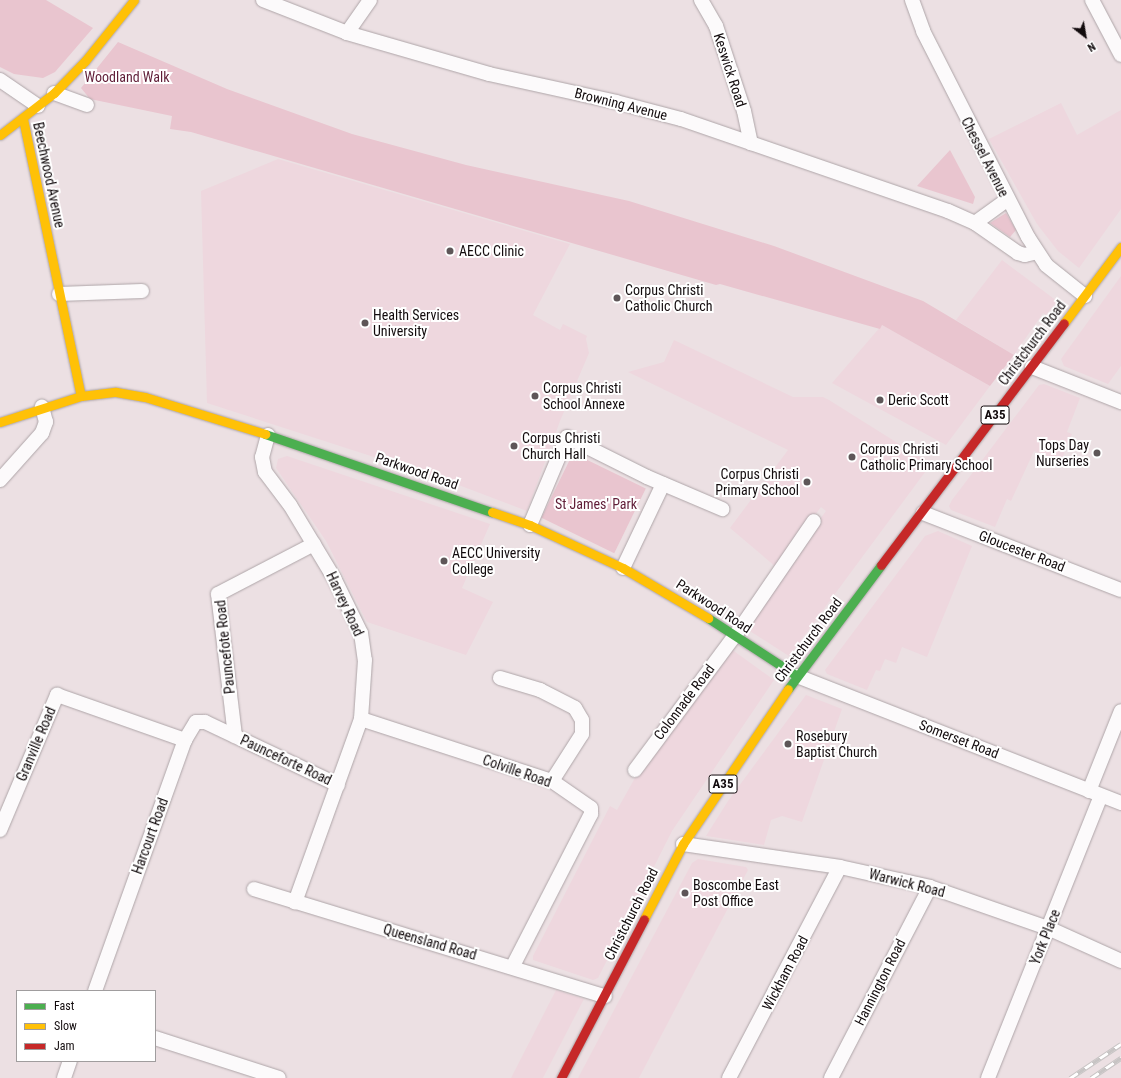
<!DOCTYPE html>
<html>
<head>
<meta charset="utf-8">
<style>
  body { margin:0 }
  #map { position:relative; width:1121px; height:1078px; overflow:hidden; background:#ece0e3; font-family:"Roboto Condensed",sans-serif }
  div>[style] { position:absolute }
  .built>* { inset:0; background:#eed7de }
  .green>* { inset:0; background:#e9c5cf; transform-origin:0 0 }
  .roads { filter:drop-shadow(0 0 1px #aea5a8) drop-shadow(0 0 1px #aea5a8) }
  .street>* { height:14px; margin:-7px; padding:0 7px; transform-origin:7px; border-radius:7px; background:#fcfafb }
  .fast>* { height:9px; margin:-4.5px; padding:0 4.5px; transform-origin:4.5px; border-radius:4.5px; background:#4caf50 }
  .slow>* { height:9px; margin:-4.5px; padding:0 4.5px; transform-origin:4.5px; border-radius:4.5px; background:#ffc107 }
  .jam>* { height:9px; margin:-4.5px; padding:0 4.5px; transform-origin:4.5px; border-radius:4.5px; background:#c62828 }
  .rail>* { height:4.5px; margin-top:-2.25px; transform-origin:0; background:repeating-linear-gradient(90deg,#fff 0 9px,#c7c4c4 0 18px); box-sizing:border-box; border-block:1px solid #c7c4c4 }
  .dots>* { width:11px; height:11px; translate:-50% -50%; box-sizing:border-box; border:2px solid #fff; border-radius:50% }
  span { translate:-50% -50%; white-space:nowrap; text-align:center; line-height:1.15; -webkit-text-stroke:4px #fff; paint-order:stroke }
  .shield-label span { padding:1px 3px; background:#fff; border:1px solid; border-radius:3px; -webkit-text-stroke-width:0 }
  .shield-label { font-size:13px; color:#120b0d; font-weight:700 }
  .street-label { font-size:14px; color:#120b0d }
  .park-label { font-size:14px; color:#601d37 }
  .poi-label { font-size:14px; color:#120b0d }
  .left { translate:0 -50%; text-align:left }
  .right { translate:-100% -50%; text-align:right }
  .legend { position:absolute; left:16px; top:990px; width:140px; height:72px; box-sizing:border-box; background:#fff; border:1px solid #a09d9e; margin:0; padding:5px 7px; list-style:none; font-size:12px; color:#120b0d }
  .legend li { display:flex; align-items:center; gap:8px; height:20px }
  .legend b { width:20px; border:1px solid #a09d9e }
  .north { position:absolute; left:1065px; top:16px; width:40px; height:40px; -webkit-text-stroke:3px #fff; paint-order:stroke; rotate:149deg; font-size:11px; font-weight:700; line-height:16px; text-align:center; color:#120b0d }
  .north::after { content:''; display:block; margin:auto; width:14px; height:18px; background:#120b0d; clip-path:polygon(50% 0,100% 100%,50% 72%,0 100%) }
</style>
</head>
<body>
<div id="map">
  <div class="built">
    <div style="clip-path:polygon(1061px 103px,1077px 135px,1121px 110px,1121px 209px,1079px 268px,1058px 251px,1037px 224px,989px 139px)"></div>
    <div style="clip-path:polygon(278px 159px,570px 244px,533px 315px,560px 330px,563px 324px,587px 336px,586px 339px,589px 353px,560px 421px,527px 511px,448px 481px,207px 403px,201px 191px)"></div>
    <div style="clip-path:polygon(1002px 260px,1057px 301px,1046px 315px,1043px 313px,1014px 355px,956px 320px)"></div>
    <div style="clip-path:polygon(1121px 276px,1121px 366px,1108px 384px,1064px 366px,1061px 359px)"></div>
    <div style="clip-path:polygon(882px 325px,990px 386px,946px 445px,832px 383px)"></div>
    <div style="clip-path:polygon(674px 340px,793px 397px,823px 397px,829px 400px,931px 464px,789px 656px,745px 628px,785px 566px,826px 511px,821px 507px,776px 567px,730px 528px,788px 450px,628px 372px,664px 362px)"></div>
    <div style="clip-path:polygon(1044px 384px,1080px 398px,1067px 432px,1072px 434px,1061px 461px,1034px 451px,1011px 501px,1007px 499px,995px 527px,951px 510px,949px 506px,952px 500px,1039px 385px)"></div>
    <div style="clip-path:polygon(287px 456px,490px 524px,462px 588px,493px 602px,466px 655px,367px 622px,326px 541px,276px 468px,278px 459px)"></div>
    <div style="clip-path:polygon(938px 531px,972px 546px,927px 657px,902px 647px,896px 663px,885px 659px,880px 671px,876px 670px,867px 690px,827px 674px,825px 670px,925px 536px)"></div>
    <div style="clip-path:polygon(731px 649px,774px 680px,672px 831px,598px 978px,593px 980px,533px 960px,533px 956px,610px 806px,617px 810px,635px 778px)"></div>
    <div style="clip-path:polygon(806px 695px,842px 709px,802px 822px,782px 816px,771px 820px,764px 845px,706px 836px,728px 801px)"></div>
    <div style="clip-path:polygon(698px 859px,746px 867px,748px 870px,639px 1078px,578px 1078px,692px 863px)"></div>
    <div style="clip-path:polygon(556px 990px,584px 999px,543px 1078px,511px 1078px)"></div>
  </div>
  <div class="green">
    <div style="clip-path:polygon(0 0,46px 0,93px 28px,55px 72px,43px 78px,14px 74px,0 67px)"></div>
    <div style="clip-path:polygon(118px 42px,227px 89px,352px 134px,466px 165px,629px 201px,774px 246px,923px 301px,1014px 355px,990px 386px,882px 325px,880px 329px,720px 284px,716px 285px,191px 132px,170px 129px,172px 116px,90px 99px,81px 88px)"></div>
    <div style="clip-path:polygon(950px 150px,975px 197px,973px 204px,917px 186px)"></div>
    <div style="clip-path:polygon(1006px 213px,1016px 230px,1010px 237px,990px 223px)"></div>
    <div style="left:573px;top:453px;width:81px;height:72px;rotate:26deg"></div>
  </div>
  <div class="roads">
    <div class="street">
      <div style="left:263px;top:0;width:90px;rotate:21.4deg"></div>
      <div style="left:347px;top:33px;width:148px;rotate:16.1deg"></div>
      <div style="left:489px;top:74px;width:130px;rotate:12.4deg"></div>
      <div style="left:616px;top:102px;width:67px;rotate:14.7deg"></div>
      <div style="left:681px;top:119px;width:282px;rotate:19deg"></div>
      <div style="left:948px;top:211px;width:30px;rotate:24deg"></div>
      <div style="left:975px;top:223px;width:52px;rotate:34.9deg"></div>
      <div style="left:1018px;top:253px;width:7px;rotate:16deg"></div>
      <div style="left:1025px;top:255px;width:12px;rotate:-14deg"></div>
      <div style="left:701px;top:0;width:30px;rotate:60deg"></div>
      <div style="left:716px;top:26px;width:89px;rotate:71.8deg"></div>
      <div style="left:744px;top:111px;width:33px;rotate:78deg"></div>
      <div style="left:912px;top:0;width:33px;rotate:70deg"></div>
      <div style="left:923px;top:31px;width:231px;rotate:63deg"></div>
      <div style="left:1028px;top:237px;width:33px;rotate:57deg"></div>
      <div style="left:1046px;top:265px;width:50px;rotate:38.5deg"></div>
      <div style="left:1092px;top:0;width:62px;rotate:62.2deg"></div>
      <div style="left:347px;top:33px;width:40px;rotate:-55.1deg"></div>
      <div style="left:0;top:80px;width:46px;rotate:34.4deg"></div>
      <div style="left:54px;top:93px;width:35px;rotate:20deg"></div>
      <div style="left:975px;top:223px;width:39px;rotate:-36deg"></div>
      <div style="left:59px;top:294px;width:83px;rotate:-2.1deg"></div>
      <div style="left:1032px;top:367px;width:96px;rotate:21.5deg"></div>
      <div style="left:268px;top:435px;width:23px;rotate:105deg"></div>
      <div style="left:262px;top:457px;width:15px;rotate:79deg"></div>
      <div style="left:265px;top:472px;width:41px;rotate:52.9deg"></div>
      <div style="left:290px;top:505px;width:85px;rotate:58.9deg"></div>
      <div style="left:334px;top:578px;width:61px;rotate:63.9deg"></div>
      <div style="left:361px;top:633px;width:27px;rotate:82deg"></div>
      <div style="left:365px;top:660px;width:59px;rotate:93.9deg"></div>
      <div style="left:361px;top:719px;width:195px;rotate:109.8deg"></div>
      <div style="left:0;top:480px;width:63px;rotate:-48.2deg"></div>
      <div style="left:42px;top:433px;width:12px;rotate:-70deg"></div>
      <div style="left:46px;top:422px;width:16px;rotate:-105deg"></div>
      <div style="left:923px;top:513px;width:212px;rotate:21.3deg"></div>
      <div style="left:530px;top:525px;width:95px;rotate:-67.2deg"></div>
      <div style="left:567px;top:437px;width:89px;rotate:26.6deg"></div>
      <div style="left:647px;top:477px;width:82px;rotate:23.1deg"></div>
      <div style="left:623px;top:568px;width:93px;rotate:-64.5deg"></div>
      <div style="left:797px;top:676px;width:348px;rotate:21.4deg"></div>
      <div style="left:500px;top:678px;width:42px;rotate:16.7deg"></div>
      <div style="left:540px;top:690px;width:39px;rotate:27deg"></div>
      <div style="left:575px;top:708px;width:14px;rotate:60deg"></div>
      <div style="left:582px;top:720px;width:14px;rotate:90deg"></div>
      <div style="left:582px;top:734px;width:56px;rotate:122.6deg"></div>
      <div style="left:361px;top:719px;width:201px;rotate:18deg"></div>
      <div style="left:552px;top:781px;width:47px;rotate:34.7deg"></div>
      <div style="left:591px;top:808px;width:6px;rotate:90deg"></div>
      <div style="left:591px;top:814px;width:171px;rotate:117.2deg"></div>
      <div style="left:235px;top:736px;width:143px;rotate:-96.8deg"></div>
      <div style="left:218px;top:594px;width:108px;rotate:-27.5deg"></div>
      <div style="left:635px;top:770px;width:179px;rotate:-53.4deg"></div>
      <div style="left:742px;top:626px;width:127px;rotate:-55.6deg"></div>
      <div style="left:1089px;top:791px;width:86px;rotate:-68.2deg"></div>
      <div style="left:0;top:830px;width:147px;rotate:-67.1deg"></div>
      <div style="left:57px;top:695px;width:136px;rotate:19.4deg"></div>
      <div style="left:683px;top:844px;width:159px;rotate:8.3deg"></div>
      <div style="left:840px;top:867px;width:92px;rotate:12.5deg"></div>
      <div style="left:930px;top:887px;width:125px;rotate:19.2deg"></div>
      <div style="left:1048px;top:928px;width:80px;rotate:24.3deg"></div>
      <div style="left:254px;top:889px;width:367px;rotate:17deg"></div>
      <div style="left:95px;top:991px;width:267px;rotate:-70.3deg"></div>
      <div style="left:185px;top:740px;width:21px;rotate:-59deg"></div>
      <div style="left:196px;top:722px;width:9px"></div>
      <div style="left:205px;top:722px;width:147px;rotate:25.3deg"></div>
      <div style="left:155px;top:1038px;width:130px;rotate:17.9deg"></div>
      <div style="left:64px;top:1078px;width:18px;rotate:-71deg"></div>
      <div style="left:729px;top:1078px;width:238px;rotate:-62.3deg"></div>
      <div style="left:831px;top:1078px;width:215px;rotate:-62.6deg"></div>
      <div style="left:988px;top:1078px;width:304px;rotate:-68.2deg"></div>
    </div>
    <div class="fast">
      <div style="left:265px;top:434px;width:240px;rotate:19deg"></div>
      <div style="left:708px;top:618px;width:106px;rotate:33.1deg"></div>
      <div style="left:788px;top:689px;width:155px;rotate:-53.1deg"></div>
    </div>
    <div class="slow">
      <div style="left:23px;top:119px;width:283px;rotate:78.2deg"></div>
      <div style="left:0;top:135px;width:68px;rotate:-37.9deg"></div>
      <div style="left:54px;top:93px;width:45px;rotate:-45.9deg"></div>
      <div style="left:85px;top:61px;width:78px;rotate:-51.2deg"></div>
      <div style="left:1064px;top:323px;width:95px;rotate:-53.1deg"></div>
      <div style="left:0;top:422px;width:85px;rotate:-17.8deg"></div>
      <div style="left:81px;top:396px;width:35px;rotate:-7deg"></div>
      <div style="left:116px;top:392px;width:29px;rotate:10deg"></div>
      <div style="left:145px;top:397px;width:126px;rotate:17.1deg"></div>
      <div style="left:492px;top:512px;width:40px;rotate:18.9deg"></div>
      <div style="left:530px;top:525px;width:102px;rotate:24.8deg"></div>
      <div style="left:623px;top:568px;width:99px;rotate:30.5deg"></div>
      <div style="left:644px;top:919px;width:85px;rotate:-62.5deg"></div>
      <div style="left:683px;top:844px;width:187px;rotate:-55.9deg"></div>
    </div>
    <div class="jam">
      <div style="left:881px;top:565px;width:303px;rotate:-52.9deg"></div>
      <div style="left:561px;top:1078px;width:179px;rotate:-62.4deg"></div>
    </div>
  </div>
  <div class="rail">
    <div style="left:1070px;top:1078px;width:61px;rotate:-33.7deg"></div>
    <div style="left:1091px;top:1078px;width:36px;rotate:-34deg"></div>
  </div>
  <div class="dots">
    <div style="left:450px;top:251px;background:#5e5658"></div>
    <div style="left:617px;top:298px;background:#5e5658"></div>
    <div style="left:365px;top:323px;background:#5e5658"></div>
    <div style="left:535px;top:396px;background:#5e5658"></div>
    <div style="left:880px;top:400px;background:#5e5658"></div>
    <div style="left:514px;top:446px;background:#5e5658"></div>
    <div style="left:1097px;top:453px;background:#5e5658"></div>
    <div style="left:852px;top:457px;background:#5e5658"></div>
    <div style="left:807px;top:482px;background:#5e5658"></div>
    <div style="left:444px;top:561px;background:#5e5658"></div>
    <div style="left:788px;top:744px;background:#5e5658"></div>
    <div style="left:685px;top:893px;background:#5e5658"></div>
  </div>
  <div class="shield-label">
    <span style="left:995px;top:415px">A35</span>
    <span style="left:723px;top:784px">A35</span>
  </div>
  <div class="street-label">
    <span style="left:730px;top:70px;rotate:72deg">Keswick Road</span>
    <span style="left:621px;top:104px;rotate:14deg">Browning Avenue</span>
    <span style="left:985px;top:157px;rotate:63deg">Chessel Avenue</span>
    <span style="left:49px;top:175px;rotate:78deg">Beechwood Avenue</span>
    <span style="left:1032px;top:343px;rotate:-53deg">Christchurch Road</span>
    <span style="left:417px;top:471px;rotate:19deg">Parkwood Road</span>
    <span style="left:1022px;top:551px;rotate:21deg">Gloucester Road</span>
    <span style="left:345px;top:604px;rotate:65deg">Harvey Road</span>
    <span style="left:714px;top:606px;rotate:33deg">Parkwood Road</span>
    <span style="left:808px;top:640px;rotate:-53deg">Christchurch Road</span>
    <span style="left:225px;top:647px;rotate:-96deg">Pauncefote Road</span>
    <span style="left:684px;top:702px;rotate:-53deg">Colonnade Road</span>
    <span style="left:959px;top:739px;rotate:21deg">Somerset Road</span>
    <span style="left:36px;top:744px;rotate:-67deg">Granville Road</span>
    <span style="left:286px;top:760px;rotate:25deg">Paunceforte Road</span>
    <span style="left:517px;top:771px;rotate:19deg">Colville Road</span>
    <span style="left:150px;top:836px;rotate:-70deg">Harcourt Road</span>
    <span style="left:907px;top:883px;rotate:14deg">Warwick Road</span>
    <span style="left:631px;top:914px;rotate:-63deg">Christchurch Road</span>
    <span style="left:1045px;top:937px;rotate:-68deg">York Place</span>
    <span style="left:430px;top:942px;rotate:16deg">Queensland Road</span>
    <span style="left:785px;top:973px;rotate:-62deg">Wickham Road</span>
    <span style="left:880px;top:982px;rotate:-63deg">Hannington Road</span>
  </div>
  <div class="park-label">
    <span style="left:127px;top:77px">Woodland Walk</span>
    <span style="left:596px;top:504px">St James' Park</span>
  </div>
  <div class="poi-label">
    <span class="left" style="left:459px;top:251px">AECC Clinic</span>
    <span class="left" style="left:625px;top:298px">Corpus Christi<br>Catholic Church</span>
    <span class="left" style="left:373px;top:323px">Health Services<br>University</span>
    <span class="left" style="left:543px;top:396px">Corpus Christi<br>School Annexe</span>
    <span class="left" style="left:888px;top:400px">Deric Scott</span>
    <span class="left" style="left:522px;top:446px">Corpus Christi<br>Church Hall</span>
    <span class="right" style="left:1089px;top:453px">Tops Day<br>Nurseries</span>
    <span class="left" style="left:860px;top:457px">Corpus Christi<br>Catholic Primary School</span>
    <span class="right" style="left:799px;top:482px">Corpus Christi<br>Primary School</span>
    <span class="left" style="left:452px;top:561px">AECC University<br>College</span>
    <span class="left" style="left:796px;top:744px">Rosebury<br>Baptist Church</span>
    <span class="left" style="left:693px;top:893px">Boscombe East<br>Post Office</span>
  </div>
  <ul class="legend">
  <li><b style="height:5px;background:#4caf50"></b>Fast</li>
  <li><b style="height:5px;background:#ffc107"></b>Slow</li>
  <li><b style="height:5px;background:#c62828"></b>Jam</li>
  </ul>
  <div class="north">N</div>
</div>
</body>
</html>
